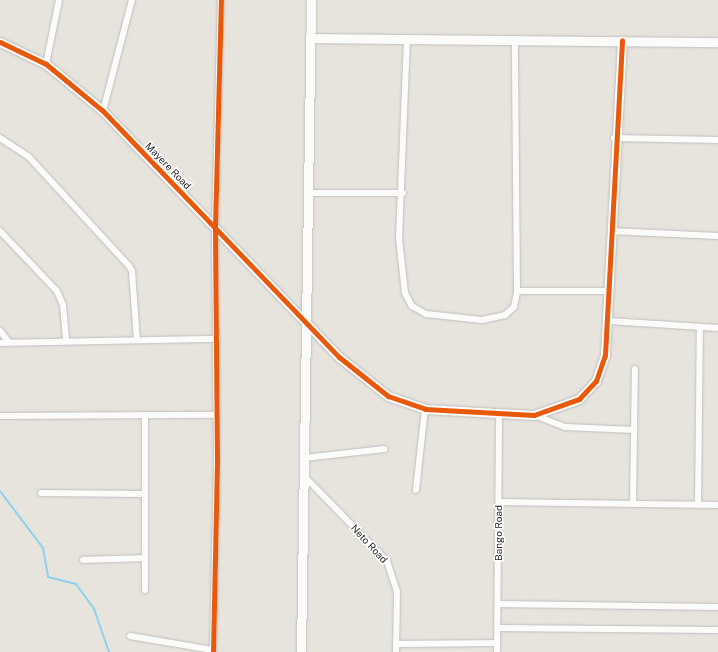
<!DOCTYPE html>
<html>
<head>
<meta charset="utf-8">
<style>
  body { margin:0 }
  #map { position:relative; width:718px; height:652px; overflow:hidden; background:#e7e3dd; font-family:"Public Sans",sans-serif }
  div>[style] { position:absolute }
  .stream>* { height:2px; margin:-1px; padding:0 1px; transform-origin:1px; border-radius:1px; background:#8fd2ea }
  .roads { filter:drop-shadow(0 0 1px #c0bfbf) drop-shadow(0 0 1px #c0bfbf) }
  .street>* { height:6px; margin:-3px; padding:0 3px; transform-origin:3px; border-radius:3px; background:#fbfbfa }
  .secondary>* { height:9px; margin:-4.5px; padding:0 4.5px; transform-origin:4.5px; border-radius:4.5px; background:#fbfbfa }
  .cycleway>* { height:5px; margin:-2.5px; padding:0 2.5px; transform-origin:2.5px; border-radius:2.5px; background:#e8590c }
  span { translate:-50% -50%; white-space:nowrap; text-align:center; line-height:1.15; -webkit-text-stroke:3px #fff; paint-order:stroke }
  .street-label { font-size:10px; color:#282828 }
</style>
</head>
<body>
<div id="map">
  <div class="stream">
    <div style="left:0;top:491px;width:71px;rotate:53deg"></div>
    <div style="left:43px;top:548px;width:29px;rotate:80deg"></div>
    <div style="left:48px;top:577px;width:29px;rotate:14deg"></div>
    <div style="left:76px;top:584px;width:31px;rotate:54deg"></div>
    <div style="left:94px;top:609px;width:46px;rotate:70.8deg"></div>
  </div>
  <div class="roads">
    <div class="street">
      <div style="left:407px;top:39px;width:199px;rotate:92.3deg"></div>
      <div style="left:399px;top:238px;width:55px;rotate:83.8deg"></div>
      <div style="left:405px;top:293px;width:15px;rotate:62deg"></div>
      <div style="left:412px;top:306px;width:16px;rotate:30deg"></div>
      <div style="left:426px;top:314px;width:56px;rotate:6.1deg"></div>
      <div style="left:482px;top:320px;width:24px;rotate:-12deg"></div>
      <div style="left:505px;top:315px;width:12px;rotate:-42deg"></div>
      <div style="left:514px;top:307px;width:16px;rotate:-79deg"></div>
      <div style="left:517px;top:291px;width:252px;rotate:-90.5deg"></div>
      <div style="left:46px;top:64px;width:65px;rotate:-78.5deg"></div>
      <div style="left:103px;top:111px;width:115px;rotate:-75.4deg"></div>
      <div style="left:0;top:138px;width:33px;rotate:33deg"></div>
      <div style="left:28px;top:156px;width:149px;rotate:47.4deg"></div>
      <div style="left:129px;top:266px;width:6px;rotate:59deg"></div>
      <div style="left:132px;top:271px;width:69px;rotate:85.9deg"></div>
      <div style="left:614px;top:138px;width:104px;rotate:1.1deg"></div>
      <div style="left:310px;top:193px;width:93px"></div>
      <div style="left:0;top:231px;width:83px;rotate:46.5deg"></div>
      <div style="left:57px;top:291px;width:15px;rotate:67deg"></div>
      <div style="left:63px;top:305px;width:35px;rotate:85deg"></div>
      <div style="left:611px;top:231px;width:107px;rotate:2.7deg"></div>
      <div style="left:517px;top:291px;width:93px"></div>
      <div style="left:609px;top:321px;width:109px;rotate:3.7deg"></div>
      <div style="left:0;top:331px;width:14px;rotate:51deg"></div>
      <div style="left:0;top:343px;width:217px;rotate:-1.1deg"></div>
      <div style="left:145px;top:415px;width:175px;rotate:90deg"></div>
      <div style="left:534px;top:415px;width:34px;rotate:21deg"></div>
      <div style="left:566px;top:427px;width:68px;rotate:2.5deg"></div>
      <div style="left:0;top:416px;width:217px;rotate:-0.3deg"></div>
      <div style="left:304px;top:458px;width:81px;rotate:-6.4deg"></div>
      <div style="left:304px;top:476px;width:119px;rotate:45.7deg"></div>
      <div style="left:387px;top:561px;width:32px;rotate:72deg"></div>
      <div style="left:397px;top:591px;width:61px;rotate:90.9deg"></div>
      <div style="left:416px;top:490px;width:81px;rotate:-83.7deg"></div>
      <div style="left:41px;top:493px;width:104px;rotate:0.6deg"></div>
      <div style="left:499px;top:502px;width:219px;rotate:0.8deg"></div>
      <div style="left:633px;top:504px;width:135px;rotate:-89.2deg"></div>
      <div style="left:698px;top:505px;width:177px;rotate:-89.4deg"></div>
      <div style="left:83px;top:560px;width:62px;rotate:-1.8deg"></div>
      <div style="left:499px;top:604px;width:219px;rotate:0.8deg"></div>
      <div style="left:498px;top:628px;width:220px;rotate:0.5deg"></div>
      <div style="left:130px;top:636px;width:84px;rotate:9.6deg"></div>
      <div style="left:396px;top:644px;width:101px;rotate:-0.6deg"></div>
      <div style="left:213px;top:652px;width:191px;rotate:-88.8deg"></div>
      <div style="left:217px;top:461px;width:234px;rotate:-90.5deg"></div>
      <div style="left:215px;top:227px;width:227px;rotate:-88.5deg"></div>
      <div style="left:497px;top:652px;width:237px;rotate:-89.5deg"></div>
    </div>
    <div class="secondary">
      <div style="left:310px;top:38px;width:408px;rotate:0.6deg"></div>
      <div style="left:0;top:42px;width:51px;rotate:25.6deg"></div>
      <div style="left:46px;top:64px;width:74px;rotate:39.5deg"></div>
      <div style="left:103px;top:111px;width:341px;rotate:46.2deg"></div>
      <div style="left:339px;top:357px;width:63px;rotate:38.5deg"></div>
      <div style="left:388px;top:396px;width:39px;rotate:19deg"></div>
      <div style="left:425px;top:409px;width:109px;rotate:3.2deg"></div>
      <div style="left:534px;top:415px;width:48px;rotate:-19.6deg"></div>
      <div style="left:579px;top:399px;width:25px;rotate:-47deg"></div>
      <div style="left:596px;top:381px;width:28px;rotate:-71deg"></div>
      <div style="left:605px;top:355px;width:315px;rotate:-86.9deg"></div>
      <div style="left:301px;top:652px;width:652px;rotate:-89.12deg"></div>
    </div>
  </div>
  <div class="cycleway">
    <div style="left:0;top:42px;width:51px;rotate:25.6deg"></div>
    <div style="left:46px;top:64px;width:74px;rotate:39.5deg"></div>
    <div style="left:103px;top:111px;width:341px;rotate:46.2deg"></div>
    <div style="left:339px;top:357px;width:63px;rotate:38.5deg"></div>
    <div style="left:388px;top:396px;width:39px;rotate:19deg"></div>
    <div style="left:425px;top:409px;width:109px;rotate:3.2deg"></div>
    <div style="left:534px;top:415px;width:48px;rotate:-19.6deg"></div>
    <div style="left:579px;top:399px;width:25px;rotate:-47deg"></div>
    <div style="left:596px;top:381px;width:28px;rotate:-71deg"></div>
    <div style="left:605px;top:355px;width:315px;rotate:-86.9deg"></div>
    <div style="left:213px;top:652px;width:191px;rotate:-88.8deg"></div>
    <div style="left:217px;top:461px;width:234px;rotate:-90.5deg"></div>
    <div style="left:215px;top:227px;width:227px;rotate:-88.5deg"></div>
  </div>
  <div class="street-label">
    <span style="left:168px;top:166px;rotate:46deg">Mayere Road</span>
    <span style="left:499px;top:533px;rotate:-90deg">Bango Road</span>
    <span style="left:369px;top:544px;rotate:47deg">Neto Road</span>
  </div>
</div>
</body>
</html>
